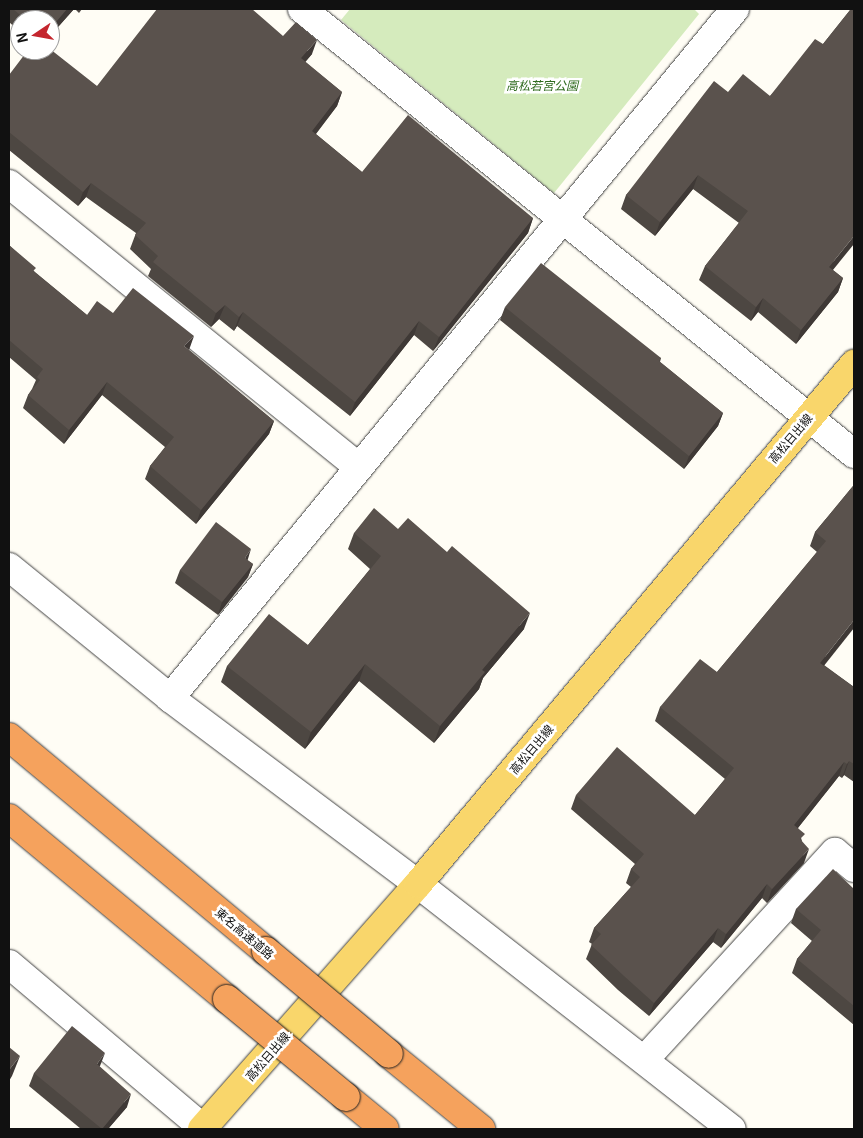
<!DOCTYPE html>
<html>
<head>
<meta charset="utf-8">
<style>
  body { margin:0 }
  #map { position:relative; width:863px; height:1138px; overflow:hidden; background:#fffdf5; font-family:Georgia,"Noto Sans JP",serif }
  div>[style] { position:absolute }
  .green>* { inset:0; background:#d5ebbd }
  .roads { filter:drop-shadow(0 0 1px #444) drop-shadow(0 0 1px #444) }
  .minor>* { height:28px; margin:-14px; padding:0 14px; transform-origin:14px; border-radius:14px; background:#fff }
  .major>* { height:28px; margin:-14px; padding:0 14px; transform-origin:14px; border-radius:14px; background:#f9d66b }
  .highway>* { height:28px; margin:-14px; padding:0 14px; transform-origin:14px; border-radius:14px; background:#f5a25d }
  .bridges { filter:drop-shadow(0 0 1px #222) drop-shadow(0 0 1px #222) }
  .highway-bridge>* { height:28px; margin:-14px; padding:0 14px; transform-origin:14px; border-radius:14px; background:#f5a25d }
  .wall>* { inset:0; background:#4d4742 }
  .shaded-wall>* { inset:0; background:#3f3936 }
  .building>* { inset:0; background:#5a524d }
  span { translate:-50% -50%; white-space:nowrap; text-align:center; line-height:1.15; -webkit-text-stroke:5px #fff; paint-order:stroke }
  .park-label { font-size:12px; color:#2f6b1f; font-style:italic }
  .street-label { font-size:12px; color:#111 }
  .frame { position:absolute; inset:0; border:10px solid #111; pointer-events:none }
  .north { position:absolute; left:10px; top:10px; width:50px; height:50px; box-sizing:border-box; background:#fff; border:1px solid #a0a0a0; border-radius:50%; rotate:258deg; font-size:14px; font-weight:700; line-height:20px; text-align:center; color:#111 }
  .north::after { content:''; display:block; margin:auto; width:18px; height:22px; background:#c4262e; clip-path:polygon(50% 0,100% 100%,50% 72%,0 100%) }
</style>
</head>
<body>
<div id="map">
  <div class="green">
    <div style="clip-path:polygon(350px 9px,694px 9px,699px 14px,554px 193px,341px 20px)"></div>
  </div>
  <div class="roads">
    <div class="minor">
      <div style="left:302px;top:9px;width:709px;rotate:38.87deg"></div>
      <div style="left:9px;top:184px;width:450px;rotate:39deg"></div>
      <div style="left:9px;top:567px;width:208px;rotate:39.1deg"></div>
      <div style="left:170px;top:698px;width:310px;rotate:36.9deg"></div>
      <div style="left:418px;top:884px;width:398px;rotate:38deg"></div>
      <div style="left:170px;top:698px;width:891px;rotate:-50.65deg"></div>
      <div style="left:9px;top:964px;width:255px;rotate:40.2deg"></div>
      <div style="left:645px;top:1059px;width:281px;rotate:-47.5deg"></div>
      <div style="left:835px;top:852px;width:25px;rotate:40deg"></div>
    </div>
    <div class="major">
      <div style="left:202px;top:1129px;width:327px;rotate:-48.6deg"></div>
      <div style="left:418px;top:884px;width:679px;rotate:-50.02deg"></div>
    </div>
    <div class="highway">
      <div style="left:9px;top:737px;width:334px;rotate:39.8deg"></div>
      <div style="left:9px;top:818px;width:283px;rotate:39.7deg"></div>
      <div style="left:389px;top:1054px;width:119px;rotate:39.2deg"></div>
      <div style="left:346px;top:1097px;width:50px;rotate:39.4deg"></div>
    </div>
  </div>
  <div class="bridges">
    <div class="highway-bridge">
      <div style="left:266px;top:951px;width:160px;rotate:39.9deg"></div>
      <div style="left:227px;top:999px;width:154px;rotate:39.5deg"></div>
    </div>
  </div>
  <div class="wall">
    <div style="clip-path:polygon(9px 9px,74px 9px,50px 36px,50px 20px,20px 20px,20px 32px,9px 22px)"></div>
    <div style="clip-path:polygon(75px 9px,82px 9px,79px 13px)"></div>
    <div style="clip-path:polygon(848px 9px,854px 9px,833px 270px,843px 278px,838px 292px,796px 344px,758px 312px,751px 321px,699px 280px,705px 266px,739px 223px,693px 189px,655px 236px,621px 209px,626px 195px,728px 92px,770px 96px,823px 44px,850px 10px)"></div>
    <div style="clip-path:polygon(283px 36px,312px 54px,305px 62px,342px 92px,337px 106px,316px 134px,362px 172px,533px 218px,528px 233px,433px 351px,414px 335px,350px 416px,237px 326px,234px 331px,219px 319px,211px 327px,148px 276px,151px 269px,130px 249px,136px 233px,86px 197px,78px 206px,9px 150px,9px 75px,97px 86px)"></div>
    <div style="clip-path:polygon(9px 245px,35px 272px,87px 315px,113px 313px,189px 350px,274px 421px,269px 434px,196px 524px,145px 479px,150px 466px,165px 447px,102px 395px,64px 444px,23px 408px,28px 395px,32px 389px,36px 380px,9px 357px)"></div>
    <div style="clip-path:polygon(505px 307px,661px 358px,660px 362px,723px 413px,718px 426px,684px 469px,500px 320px)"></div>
    <div style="clip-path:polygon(853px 486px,824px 665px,854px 687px,854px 782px,844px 775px,842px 778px,839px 776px,798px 828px,802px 841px,804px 863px,767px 903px,762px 898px,721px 948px,713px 942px,649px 1016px,618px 990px,586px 959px,592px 944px,589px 942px,594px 928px,631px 887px,626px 883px,631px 869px,635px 864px,571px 809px,576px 795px,695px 815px,725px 779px,655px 721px,660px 707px,717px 672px,817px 552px,810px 546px,815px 532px)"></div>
    <div style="clip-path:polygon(398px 529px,524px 629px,483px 678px,479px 689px,434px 743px,359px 681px,305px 749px,221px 682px,227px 666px,308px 645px,370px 569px,348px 549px,354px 533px)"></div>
    <div style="clip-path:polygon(247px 560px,253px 564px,248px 577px,218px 615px,175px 583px,180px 570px)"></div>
    <div style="clip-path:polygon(854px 889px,854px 1025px,792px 973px,797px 959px,812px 941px,791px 923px,796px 909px)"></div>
    <div style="clip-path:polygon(100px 1067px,127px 1107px,108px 1129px,81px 1129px,29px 1086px,34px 1073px)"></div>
  </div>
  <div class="shaded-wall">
    <div style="clip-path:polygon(67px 9px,74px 9px,50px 36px,50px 29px)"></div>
    <div style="clip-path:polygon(317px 40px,312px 54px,296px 73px,301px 58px)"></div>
    <div style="clip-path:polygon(342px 92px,337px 106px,307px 145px,312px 131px)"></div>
    <div style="clip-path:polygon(698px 175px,693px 189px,655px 236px,660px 222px)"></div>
    <div style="clip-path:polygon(91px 183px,86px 197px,78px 206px,83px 192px)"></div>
    <div style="clip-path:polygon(533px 218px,528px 233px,433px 351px,439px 337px)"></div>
    <div style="clip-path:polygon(854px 236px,854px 244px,824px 281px,829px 267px)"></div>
    <div style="clip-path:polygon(843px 278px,838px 292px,796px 344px,801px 330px)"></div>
    <div style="clip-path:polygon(763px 298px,758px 312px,751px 321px,756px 307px)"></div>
    <div style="clip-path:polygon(225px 305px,219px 319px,211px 327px,216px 313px)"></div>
    <div style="clip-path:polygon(243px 312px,237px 326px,234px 331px,239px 317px)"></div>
    <div style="clip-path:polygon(419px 321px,414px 335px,350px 416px,355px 402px)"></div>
    <div style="clip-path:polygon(194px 336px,189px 350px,184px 346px)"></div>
    <div style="clip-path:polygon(107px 382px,102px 395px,64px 444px,69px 430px)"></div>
    <div style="clip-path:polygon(723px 413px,718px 426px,684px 469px,689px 456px)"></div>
    <div style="clip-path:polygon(274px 421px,269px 434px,196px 524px,201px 510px)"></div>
    <div style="clip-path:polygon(251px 549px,247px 562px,245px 558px)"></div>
    <div style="clip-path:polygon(253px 564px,248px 577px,218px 615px,222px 602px)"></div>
    <div style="clip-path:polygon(530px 613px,524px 629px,483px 678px,479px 689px,434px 743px,440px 726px,482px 670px)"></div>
    <div style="clip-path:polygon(854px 620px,854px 628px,815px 677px,820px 663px)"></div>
    <div style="clip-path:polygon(365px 664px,359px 681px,305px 749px,311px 732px)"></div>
    <div style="clip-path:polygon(849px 761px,844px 775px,842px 778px,847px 764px)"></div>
    <div style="clip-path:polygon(844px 762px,839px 776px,789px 839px,794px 825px)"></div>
    <div style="clip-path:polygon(809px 849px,804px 863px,767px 903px,772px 889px)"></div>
    <div style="clip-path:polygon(767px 884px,762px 898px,721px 948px,726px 934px)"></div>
    <div style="clip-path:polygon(718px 928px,713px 942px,649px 1016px,654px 1003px)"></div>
    <div style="clip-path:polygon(105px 1053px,100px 1066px,92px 1077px,97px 1064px)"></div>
    <div style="clip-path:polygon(20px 1056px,12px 1076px,9px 1081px,9px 1070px)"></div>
    <div style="clip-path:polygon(131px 1094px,127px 1107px,108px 1129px,102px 1129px)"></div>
  </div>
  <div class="building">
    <div style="clip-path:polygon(13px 9px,67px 9px,50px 29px,50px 20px,26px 20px)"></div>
    <div style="clip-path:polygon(157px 9px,252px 9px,283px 36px,296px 22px,317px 40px,301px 58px,342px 92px,312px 131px,362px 172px,408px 115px,533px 218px,439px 337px,419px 321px,355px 402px,243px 312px,239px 317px,225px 305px,216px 313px,153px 262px,158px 256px,135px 235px,146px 223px,91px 183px,83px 192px,9px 132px,9px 75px,28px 50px,50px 49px,97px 86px)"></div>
    <div style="clip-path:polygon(851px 9px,854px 9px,854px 236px,829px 267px,843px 278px,801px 330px,763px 298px,756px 307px,705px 266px,748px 211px,698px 175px,660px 222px,626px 195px,714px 81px,728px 92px,743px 74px,770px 96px,815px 39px,823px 44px)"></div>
    <div style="clip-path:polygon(9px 245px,36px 268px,33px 271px,87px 315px,97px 301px,113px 313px,133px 288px,194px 336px,184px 346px,274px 421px,201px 510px,150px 466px,174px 437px,107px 382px,69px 430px,28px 395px,40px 380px,37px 377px,43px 369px,9px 340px)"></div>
    <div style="clip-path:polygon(541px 263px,661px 358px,659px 361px,723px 413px,689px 456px,505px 307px)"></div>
    <div style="clip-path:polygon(853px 486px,854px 487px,854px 620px,820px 663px,854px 687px,854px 764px,849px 761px,847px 764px,844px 762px,794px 825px,805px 834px,800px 839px,809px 849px,772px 889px,767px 884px,726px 934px,718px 928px,654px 1003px,624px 976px,591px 945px,601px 934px,594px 928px,640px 877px,631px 869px,644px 854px,576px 795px,617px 747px,695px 815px,734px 768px,660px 707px,700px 659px,717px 672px,826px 541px,815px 532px)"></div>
    <div style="clip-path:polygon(374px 508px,398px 529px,408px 518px,447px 552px,452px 546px,530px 613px,482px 670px,485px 672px,440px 726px,365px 664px,311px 732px,227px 666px,269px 614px,308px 645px,381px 556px,354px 533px)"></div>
    <div style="clip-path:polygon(216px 522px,251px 549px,245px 558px,253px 564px,222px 602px,180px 570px)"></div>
    <div style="clip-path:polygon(833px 869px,854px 889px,854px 1006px,797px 959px,821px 930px,796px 909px)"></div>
    <div style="clip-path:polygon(72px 1026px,105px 1053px,97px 1064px,131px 1094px,102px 1129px,34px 1073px)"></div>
    <div style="clip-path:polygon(9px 1047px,20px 1056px,9px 1070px)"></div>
  </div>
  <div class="park-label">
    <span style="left:542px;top:85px">高松若宮公園</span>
  </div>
  <div class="street-label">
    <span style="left:790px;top:438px;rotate:-50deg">高松日出線</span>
    <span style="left:531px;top:749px;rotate:-50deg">高松日出線</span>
    <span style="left:245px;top:933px;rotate:40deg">東名高速道路</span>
    <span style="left:267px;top:1056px;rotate:-49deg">高松日出線</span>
  </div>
  <div class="frame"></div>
  <div class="north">N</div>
</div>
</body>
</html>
